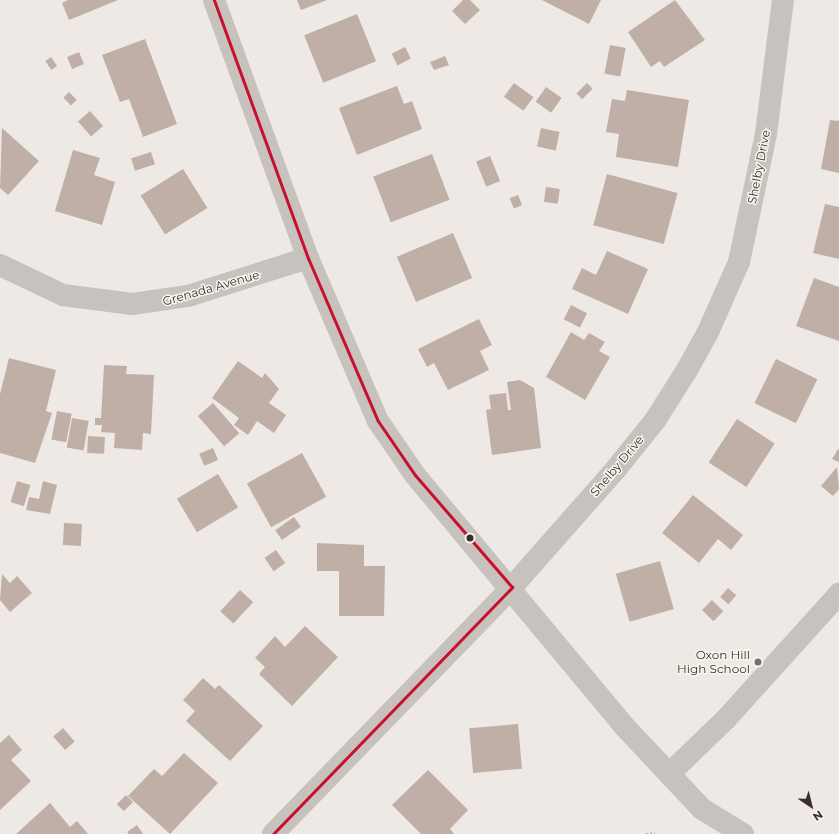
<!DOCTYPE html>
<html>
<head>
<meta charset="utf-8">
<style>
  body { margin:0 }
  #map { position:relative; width:839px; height:834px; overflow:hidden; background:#eee9e4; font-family:Montserrat,sans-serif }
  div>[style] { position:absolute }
  .building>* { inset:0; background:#c0afa7; transform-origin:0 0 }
  .path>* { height:2.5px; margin-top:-1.25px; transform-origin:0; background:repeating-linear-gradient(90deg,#c0bab5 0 2px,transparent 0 4px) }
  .minor>* { height:22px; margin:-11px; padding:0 11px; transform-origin:11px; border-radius:11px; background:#c7c2bd }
  .bus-1>* { height:3px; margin:-1.5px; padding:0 1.5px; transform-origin:1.5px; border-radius:1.5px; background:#c8102e }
  .dots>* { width:11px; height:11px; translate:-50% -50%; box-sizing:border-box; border:2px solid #f9f4ed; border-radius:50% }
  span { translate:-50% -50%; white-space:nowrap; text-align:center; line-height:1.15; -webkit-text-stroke:3px #f9f4ed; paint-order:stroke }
  .street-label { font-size:12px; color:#382f2b }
  .poi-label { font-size:12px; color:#382f2b }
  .right { translate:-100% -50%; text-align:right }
  .north { position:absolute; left:791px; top:786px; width:40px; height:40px; -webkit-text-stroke:3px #f9f4ed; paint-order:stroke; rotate:145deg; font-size:11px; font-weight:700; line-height:16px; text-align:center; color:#382f2b }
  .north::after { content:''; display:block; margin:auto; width:14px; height:18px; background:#382f2b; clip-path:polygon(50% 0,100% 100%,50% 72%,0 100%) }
</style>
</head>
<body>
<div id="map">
  <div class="building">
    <div style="clip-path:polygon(68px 0,118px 0,69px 20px,62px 3px)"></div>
    <div style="clip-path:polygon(297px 0,327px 0,301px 10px)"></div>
    <div style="clip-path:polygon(463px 0,470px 0,480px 10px,465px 24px,452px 11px)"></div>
    <div style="clip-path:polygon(542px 0,601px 0,589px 24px)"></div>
    <div style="clip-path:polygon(675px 0,705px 40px,664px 67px,660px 61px,651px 67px,628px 32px)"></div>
    <div style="left:357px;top:14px;width:51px;height:57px;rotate:68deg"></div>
    <div style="clip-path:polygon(145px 39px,177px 124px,143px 137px,129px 99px,120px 102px,102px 55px)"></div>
    <div style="left:610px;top:45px;width:16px;height:29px;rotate:11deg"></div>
    <div style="left:405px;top:47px;width:13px;height:15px;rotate:63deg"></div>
    <div style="left:79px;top:52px;width:13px;height:13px;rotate:67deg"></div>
    <div style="clip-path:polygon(445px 56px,449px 65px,434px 70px,430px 62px)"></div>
    <div style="left:51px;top:57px;width:11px;height:7px;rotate:56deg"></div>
    <div style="left:514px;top:83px;width:24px;height:17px;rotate:36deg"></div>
    <div style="left:587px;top:83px;width:8px;height:15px;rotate:45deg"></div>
    <div style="clip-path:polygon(397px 86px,404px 104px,412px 101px,422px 129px,357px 155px,339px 108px)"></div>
    <div style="left:546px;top:87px;width:19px;height:18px;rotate:35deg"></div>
    <div style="clip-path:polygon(627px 90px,689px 100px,678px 167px,616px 157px,619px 134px,606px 132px,612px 99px,625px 101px)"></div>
    <div style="left:69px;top:92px;width:11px;height:8px;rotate:45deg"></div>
    <div style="left:90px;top:111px;width:20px;height:16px;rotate:49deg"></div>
    <div style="clip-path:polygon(830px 120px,839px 121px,839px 173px,821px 169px)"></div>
    <div style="clip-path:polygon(2px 128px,39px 161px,8px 195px,0 188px)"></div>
    <div style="left:541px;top:128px;width:19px;height:19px;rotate:12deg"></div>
    <div style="clip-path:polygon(73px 150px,100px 158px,94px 175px,115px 182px,102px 225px,55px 211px)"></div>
    <div style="left:151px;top:152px;width:13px;height:21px;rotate:72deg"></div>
    <div style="left:432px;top:154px;width:49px;height:63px;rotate:69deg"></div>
    <div style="left:490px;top:156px;width:27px;height:15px;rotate:68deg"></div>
    <div style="left:183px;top:169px;width:46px;height:50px;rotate:58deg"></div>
    <div style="left:607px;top:174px;width:73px;height:53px;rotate:15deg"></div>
    <div style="left:546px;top:187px;width:14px;height:15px;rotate:8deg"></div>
    <div style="left:518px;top:195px;width:11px;height:9px;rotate:68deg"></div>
    <div style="clip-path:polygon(825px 204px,839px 207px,839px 259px,813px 253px)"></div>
    <div style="left:453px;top:233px;width:49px;height:61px;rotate:67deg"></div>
    <div style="clip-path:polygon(607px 251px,648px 269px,628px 314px,572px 289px,582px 268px,596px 275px)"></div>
    <div style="clip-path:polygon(814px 278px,839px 287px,839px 341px,796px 326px)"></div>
    <div style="left:571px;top:305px;width:18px;height:16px;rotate:27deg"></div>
    <div style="clip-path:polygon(479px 319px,492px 345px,480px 351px,489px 370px,448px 390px,434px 363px,427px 367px,418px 349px)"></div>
    <div style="clip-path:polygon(571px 332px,584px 340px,589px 333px,605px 342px,599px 351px,610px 357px,585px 400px,546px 377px)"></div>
    <div style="clip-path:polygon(9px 358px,56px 370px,46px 411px,52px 413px,35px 463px,0 453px,0 394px)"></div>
    <div style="left:776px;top:359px;width:46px;height:49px;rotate:26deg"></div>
    <div style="clip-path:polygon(238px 361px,262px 378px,265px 373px,279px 389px,269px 403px,286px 415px,274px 433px,257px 421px,248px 435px,234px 425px,239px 418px,212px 398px)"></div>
    <div style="clip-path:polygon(104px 365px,127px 366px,126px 374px,154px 375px,151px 434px,143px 433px,142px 450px,114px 448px,115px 433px,101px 432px,102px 425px,95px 425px,95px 418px,101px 418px)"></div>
    <div style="clip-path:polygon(520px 380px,534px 388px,541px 448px,492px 455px,486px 410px,491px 409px,489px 395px,506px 393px,508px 410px,511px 410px,507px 382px)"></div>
    <div style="left:213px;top:403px;width:40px;height:20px;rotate:49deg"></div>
    <div style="left:57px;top:411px;width:15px;height:29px;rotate:11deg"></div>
    <div style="left:72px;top:418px;width:17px;height:30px;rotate:10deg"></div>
    <div style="left:737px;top:419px;width:45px;height:52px;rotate:33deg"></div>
    <div style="left:88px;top:436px;width:17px;height:17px;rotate:3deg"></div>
    <div style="left:213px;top:448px;width:13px;height:15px;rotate:67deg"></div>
    <div style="clip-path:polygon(838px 449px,839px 450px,839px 462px,832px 459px)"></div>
    <div style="left:302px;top:453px;width:50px;height:63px;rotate:61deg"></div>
    <div style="clip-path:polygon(837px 467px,839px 489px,833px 496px,821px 486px)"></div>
    <div style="left:218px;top:474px;width:39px;height:48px;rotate:59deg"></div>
    <div style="left:17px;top:481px;width:14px;height:22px;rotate:17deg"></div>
    <div style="clip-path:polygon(43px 481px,57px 485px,50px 514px,26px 510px,29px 497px,39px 499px)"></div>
    <div style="clip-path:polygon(693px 495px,743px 535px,731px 550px,718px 539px,699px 563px,662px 533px)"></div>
    <div style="left:294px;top:517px;width:12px;height:23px;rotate:55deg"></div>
    <div style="left:64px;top:523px;width:18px;height:22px;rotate:3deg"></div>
    <div style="clip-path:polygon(317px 543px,364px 545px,364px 566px,385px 566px,384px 616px,339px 616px,339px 571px,317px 571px)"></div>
    <div style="left:276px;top:550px;width:16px;height:14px;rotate:55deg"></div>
    <div style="left:660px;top:561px;width:50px;height:46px;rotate:74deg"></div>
    <div style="clip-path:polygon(2px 574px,10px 583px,17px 576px,32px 593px,10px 612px,0 600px)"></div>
    <div style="left:728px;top:588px;width:11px;height:12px;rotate:41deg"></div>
    <div style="left:240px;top:590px;width:18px;height:29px;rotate:43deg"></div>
    <div style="left:712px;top:600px;width:16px;height:14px;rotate:45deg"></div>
    <div style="clip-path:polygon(305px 626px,338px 657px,292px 706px,259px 674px,265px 667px,255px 658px,275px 636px,285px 647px)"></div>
    <div style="clip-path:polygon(203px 678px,215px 689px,219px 685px,263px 726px,230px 761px,186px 721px,195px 711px,183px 700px)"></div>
    <div style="left:518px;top:724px;width:45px;height:49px;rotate:85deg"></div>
    <div style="left:63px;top:728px;width:18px;height:13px;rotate:49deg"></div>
    <div style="clip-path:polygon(9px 735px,22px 750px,11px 760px,31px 781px,0 810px,0 743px)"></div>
    <div style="clip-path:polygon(184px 753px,218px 783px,170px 834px,128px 796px,154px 769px,162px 776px)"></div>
    <div style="clip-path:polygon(428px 770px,468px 810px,450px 829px,454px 834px,421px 834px,392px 805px)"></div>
    <div style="left:126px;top:795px;width:10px;height:13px;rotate:45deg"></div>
    <div style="clip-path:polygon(50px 803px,70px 827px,77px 821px,88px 834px,16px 834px)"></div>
    <div style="clip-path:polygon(137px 825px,143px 834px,129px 834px,127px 832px)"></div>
  </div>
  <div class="path">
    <div style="left:646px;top:834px;width:9px;rotate:-6deg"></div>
  </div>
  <div class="minor">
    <div style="left:214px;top:0;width:275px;rotate:70deg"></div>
    <div style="left:308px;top:258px;width:177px;rotate:66.8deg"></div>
    <div style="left:378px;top:421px;width:65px;rotate:55.6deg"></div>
    <div style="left:415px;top:475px;width:328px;rotate:50.2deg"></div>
    <div style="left:625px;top:727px;width:112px;rotate:46.8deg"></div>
    <div style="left:702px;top:809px;width:48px;rotate:31.4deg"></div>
    <div style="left:0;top:265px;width:70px;rotate:25.5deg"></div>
    <div style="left:63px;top:295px;width:70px;rotate:7.4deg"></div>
    <div style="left:132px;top:304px;width:57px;rotate:-8.1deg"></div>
    <div style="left:188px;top:296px;width:126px;rotate:-17.6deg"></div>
    <div style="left:669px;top:774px;width:79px;rotate:-44deg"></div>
    <div style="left:726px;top:719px;width:169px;rotate:-47.9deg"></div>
    <div style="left:273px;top:834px;width:344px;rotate:-45.9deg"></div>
    <div style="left:512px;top:587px;width:157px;rotate:-48.6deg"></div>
    <div style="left:616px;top:469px;width:64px;rotate:-51.3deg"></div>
    <div style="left:656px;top:419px;width:58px;rotate:-57.7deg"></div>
    <div style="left:687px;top:370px;width:43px;rotate:-61.1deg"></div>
    <div style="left:708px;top:332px;width:77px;rotate:-66.1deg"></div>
    <div style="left:739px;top:262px;width:131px;rotate:-78.1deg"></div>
    <div style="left:766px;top:134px;width:135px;rotate:-82.8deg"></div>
  </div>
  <div class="bus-1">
    <div style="left:214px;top:0;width:275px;rotate:70deg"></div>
    <div style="left:308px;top:258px;width:177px;rotate:66.8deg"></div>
    <div style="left:378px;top:421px;width:65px;rotate:55.6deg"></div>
    <div style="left:415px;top:475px;width:148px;rotate:49.1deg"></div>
    <div style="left:273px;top:834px;width:344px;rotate:-45.9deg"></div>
  </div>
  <div class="dots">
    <div style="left:470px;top:538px;background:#382f2b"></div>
    <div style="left:758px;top:662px;background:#78706c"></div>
  </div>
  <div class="street-label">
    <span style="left:759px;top:167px;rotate:-79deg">Shelby Drive</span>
    <span style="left:211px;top:288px;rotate:-16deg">Grenada Avenue</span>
    <span style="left:617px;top:466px;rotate:-50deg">Shelby Drive</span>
  </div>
  <div class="poi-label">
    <span class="right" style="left:750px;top:662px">Oxon Hill<br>High School</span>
  </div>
  <div class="north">N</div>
</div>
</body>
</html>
